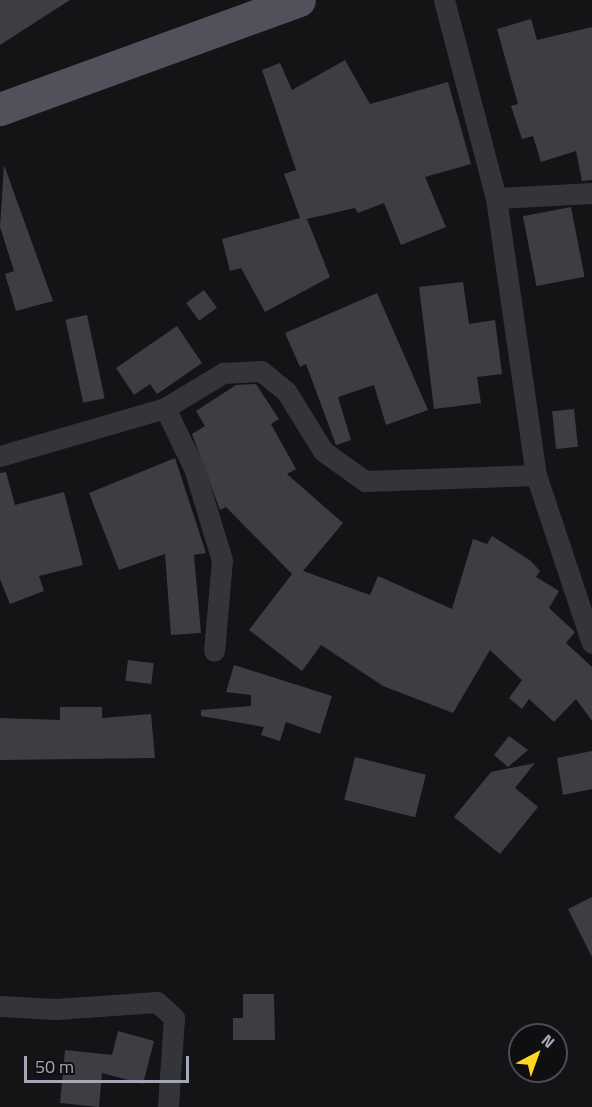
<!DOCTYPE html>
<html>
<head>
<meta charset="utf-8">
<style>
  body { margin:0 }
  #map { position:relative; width:592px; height:1107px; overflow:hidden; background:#141416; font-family:"Titillium Web",sans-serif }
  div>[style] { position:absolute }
  .building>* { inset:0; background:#3e3d43; transform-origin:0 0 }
  .minor>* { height:21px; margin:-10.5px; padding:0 10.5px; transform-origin:10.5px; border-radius:10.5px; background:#34343b }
  .primary>* { height:33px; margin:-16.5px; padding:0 16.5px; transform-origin:16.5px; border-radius:16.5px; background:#50515a }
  span { translate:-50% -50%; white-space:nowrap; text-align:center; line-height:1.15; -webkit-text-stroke:6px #0f0f11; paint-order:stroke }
  .north { position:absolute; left:508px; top:1023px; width:60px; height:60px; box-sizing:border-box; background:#0f0f11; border:2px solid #4b4c53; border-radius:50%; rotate:41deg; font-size:16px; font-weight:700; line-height:24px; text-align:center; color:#a4a7b7 }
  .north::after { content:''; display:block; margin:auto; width:21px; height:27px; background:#ffd722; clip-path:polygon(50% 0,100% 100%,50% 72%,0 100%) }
  .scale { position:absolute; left:24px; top:1056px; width:165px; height:27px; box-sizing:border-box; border:3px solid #a4a7b7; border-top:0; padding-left:8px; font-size:18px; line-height:21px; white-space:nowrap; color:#a4a7b7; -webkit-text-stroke:4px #0f0f11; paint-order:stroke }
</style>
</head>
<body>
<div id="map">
  <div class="building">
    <div style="clip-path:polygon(0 0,70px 0,0 45px)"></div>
    <div style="clip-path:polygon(531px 19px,537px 40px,592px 27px,592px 180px,582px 181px,576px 151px,541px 162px,533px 136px,522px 139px,511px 106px,518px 104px,497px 29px)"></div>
    <div style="clip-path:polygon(345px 60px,370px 104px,448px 82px,471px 164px,425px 177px,446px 227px,401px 245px,384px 203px,358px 213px,355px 208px,307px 219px,330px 277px,265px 312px,241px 268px,230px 271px,222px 239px,300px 218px,284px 174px,296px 170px,262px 70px,280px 63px,292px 90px)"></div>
    <div style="clip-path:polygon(4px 165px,53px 301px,16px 311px,5px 274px,14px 271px,0 227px)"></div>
    <div style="left:571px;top:207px;width:71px;height:49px;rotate:79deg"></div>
    <div style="clip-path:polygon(463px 282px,469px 324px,495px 320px,502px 374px,477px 377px,481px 403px,434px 409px,419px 287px)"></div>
    <div style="left:204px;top:290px;width:22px;height:22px;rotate:54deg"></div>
    <div style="clip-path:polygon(377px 293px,428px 410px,386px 425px,374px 385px,338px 397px,351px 440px,336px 445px,306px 364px,300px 367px,285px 333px)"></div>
    <div style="left:87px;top:315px;width:85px;height:22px;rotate:78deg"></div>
    <div style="clip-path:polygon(177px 326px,202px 363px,157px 394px,150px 384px,134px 395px,116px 368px)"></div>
    <div style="clip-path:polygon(256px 384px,279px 419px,271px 424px,296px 469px,287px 474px,343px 523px,303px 571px,370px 595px,378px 576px,452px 609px,473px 539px,487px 544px,492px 536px,531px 561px,540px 571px,536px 577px,559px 591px,549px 608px,575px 632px,566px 643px,592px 667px,592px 721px,576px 699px,554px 722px,529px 699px,522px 709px,509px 698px,522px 680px,490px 650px,453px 713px,383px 686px,321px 645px,302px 671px,249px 630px,292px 574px,226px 507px,220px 510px,192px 434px,205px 426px,196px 411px,236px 385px)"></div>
    <div style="left:574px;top:409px;width:38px;height:22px;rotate:84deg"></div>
    <div style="clip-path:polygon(175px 458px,206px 553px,194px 555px,201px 633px,171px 635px,165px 554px,119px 570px,89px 493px)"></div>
    <div style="clip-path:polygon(6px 472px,15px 505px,64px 492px,83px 565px,39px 576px,44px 591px,10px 604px,0 579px,0 473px)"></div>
    <div style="left:128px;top:660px;width:26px;height:21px;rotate:7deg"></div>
    <div style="clip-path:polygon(234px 665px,332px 696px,320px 734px,286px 722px,280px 741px,261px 735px,264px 727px,201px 716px,201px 710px,251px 706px,251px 695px,226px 692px)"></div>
    <div style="clip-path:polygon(60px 707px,102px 707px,102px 718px,151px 714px,155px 758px,0 760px,0 718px,60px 720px)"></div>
    <div style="clip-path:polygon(509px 736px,528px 750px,508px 767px,494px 755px)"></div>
    <div style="clip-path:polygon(592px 751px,592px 789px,563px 795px,557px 758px)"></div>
    <div style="left:355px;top:757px;width:73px;height:44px;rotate:14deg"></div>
    <div style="clip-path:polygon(535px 763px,515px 788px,538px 807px,500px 854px,454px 817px,491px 772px)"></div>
    <div style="clip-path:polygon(592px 897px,592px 957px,568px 909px)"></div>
    <div style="clip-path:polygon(243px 994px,274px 994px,275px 1040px,233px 1040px,233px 1018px,243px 1018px)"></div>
    <div style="clip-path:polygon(118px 1031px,154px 1041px,143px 1084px,102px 1073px,99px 1107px,60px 1103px,65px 1050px,112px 1055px)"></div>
  </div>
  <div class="minor">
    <div style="left:444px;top:0;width:205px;rotate:75.3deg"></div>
    <div style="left:496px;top:198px;width:280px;rotate:81.8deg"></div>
    <div style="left:536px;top:475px;width:177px;rotate:71.6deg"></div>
    <div style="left:496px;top:198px;width:96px;rotate:-3deg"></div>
    <div style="left:165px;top:408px;width:67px;rotate:64.2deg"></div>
    <div style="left:194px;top:468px;width:96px;rotate:73.1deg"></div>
    <div style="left:222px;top:560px;width:91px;rotate:95deg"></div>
    <div style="left:0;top:456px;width:172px;rotate:-16.2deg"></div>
    <div style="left:165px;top:408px;width:68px;rotate:-31.1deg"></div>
    <div style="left:223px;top:373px;width:38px;rotate:-3deg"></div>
    <div style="left:261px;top:371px;width:32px;rotate:39deg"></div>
    <div style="left:286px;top:391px;width:70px;rotate:58.3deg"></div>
    <div style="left:323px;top:451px;width:52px;rotate:35.5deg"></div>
    <div style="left:365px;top:481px;width:171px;rotate:-2deg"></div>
    <div style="left:0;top:1006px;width:56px;rotate:3.1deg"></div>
    <div style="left:56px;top:1009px;width:101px;rotate:-4deg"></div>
    <div style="left:157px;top:1002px;width:23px;rotate:43deg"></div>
    <div style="left:174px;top:1018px;width:89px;rotate:93.9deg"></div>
  </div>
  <div class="primary">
    <div style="left:0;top:109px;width:318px;rotate:-20deg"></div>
  </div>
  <div class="north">N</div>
  <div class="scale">50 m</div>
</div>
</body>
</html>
